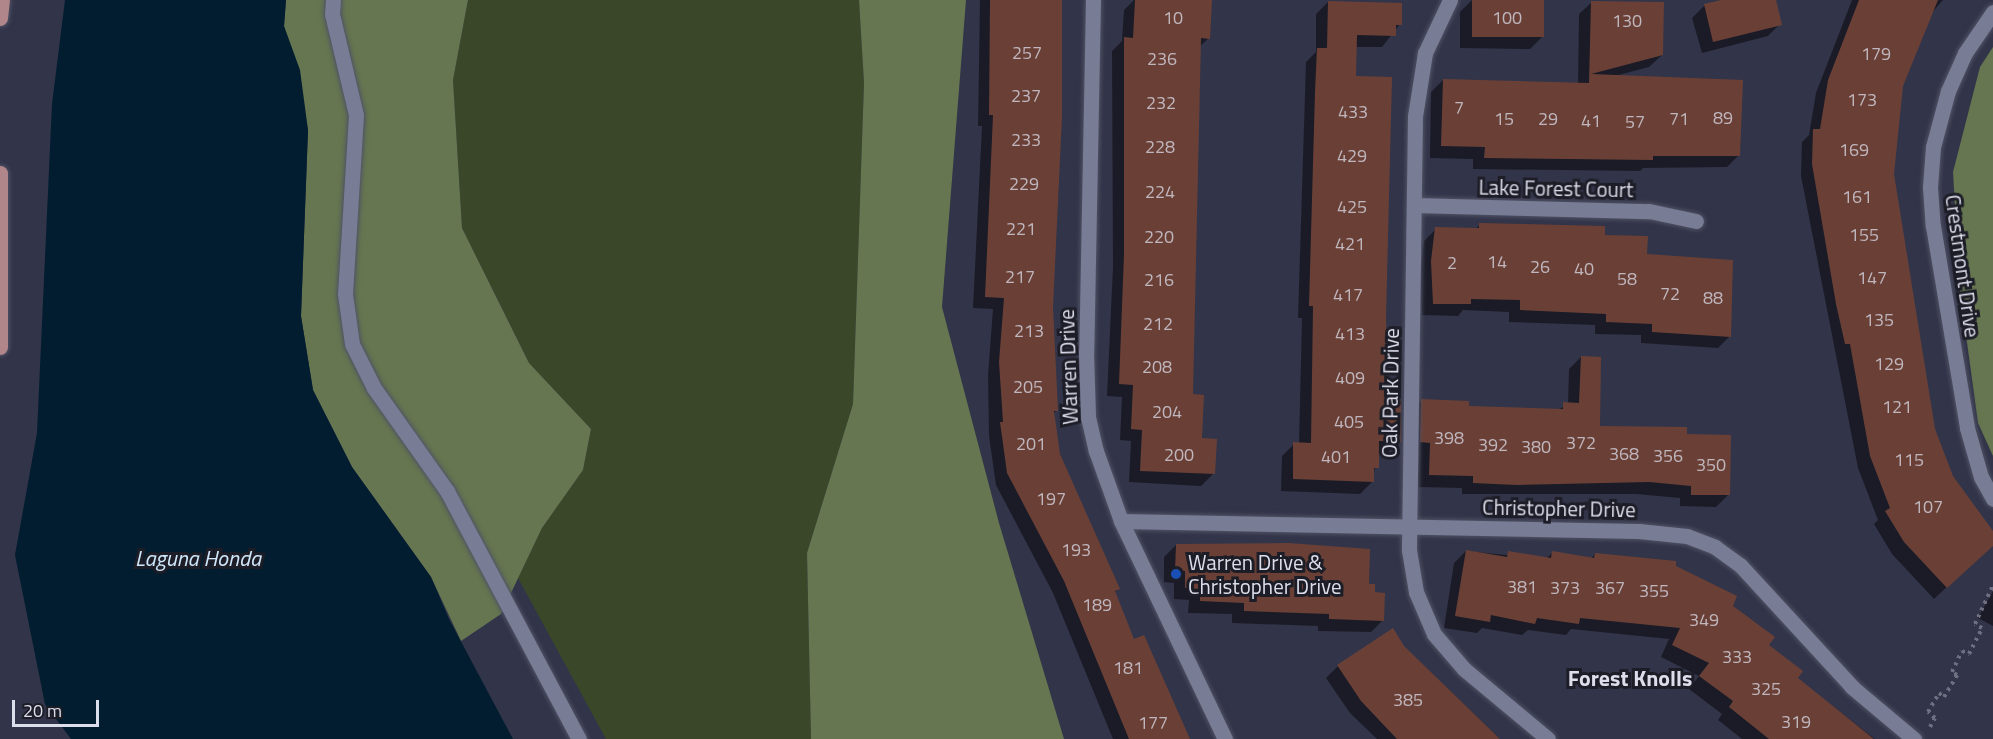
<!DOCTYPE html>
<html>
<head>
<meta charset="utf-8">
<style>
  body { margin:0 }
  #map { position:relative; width:1993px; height:739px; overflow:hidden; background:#323449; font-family:"Titillium Web",sans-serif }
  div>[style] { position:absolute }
  .green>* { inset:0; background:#3a4829 }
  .forest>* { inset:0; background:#657650 }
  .water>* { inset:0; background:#021d30 }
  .shadow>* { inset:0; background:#0007 }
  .building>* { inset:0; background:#6a4036; transform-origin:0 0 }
  .path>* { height:4px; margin-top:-2px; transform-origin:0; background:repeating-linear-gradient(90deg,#6e7082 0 3px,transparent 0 7.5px) }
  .roads { filter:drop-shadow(0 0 2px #505264) drop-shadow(0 0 2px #505264) }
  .minor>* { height:15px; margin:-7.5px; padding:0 7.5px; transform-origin:7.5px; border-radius:7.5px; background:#797c95 }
  .major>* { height:15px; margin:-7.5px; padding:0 7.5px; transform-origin:7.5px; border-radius:7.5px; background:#b1868b }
  .dots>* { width:16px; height:16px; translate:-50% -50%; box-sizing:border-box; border:3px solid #1c1d26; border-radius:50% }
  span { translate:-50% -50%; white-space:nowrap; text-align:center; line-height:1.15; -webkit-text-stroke:6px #1c1d26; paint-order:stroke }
  .number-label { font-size:18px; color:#c0b6be }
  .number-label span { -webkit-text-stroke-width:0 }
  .street-label { font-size:21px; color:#dcdeec }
  .poi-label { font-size:21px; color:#dcdeec }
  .left { translate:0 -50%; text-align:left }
  .water-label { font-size:22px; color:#cfe7fa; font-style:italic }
  .neighbourhood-label { font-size:22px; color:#dcdeec; font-weight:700 }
  .scale { position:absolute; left:12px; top:700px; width:87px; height:27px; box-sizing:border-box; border:3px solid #dcdeec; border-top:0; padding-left:8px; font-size:18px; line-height:21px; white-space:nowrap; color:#dcdeec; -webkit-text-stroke:4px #1c1d26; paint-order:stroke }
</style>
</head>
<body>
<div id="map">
  <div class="green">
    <div style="clip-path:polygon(468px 0,859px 0,864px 83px,853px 404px,807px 553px,811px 739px,606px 739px,518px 578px,542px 528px,583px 470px,591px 429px,529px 363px,462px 228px,453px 80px)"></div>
  </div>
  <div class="forest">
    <div style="clip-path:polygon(286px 0,468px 0,453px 80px,462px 228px,529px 363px,591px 429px,583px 470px,542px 528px,501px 614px,461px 641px,431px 577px,352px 467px,313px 390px,301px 316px,308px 130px,284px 26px)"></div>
    <div style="clip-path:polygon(859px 0,966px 0,942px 307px,999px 523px,1064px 739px,811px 739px,807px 553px,853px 404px,864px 83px)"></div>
    <div style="clip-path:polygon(1993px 47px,1993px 456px,1978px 423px,1960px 291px,1953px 172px,1980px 67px)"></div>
  </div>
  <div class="water">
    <div style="clip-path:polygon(65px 0,286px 0,284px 26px,300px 70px,308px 130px,301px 316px,313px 390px,352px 467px,431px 577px,449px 619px,513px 739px,71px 739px,45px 704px,15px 555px,37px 433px,52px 104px)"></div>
  </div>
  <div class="shadow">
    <div style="clip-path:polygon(980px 0,1061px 0,1051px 307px,1056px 411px,1053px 414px,1058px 454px,1119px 588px,1114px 593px,1133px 641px,1189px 739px,1113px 739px,1053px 593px,996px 485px,989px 436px,988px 375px,993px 309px,973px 308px,982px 126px,978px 126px)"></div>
    <div style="clip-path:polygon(1134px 0,1175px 0,1209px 38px,1199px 47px,1192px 396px,1200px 439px,1213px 474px,1201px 486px,1129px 482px,1131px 441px,1120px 440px,1122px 397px,1107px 396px,1113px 267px,1112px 51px,1122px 41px,1124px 10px)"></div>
    <div style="clip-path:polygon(1472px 0,1542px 37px,1530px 49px,1460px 48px,1460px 12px)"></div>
    <div style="clip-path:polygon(1732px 0,1774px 0,1780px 24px,1768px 36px,1702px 53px,1692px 18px,1704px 6px)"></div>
    <div style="clip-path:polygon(1852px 0,1943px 0,1930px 15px,1901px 86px,1893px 174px,1934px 429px,1952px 476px,1993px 533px,1993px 544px,1934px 599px,1892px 554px,1874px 524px,1878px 520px,1858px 468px,1801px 176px,1802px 142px,1809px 135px,1816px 93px)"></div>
    <div style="clip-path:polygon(1328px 2px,1400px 24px,1382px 47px,1355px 47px,1355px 78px,1385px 317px,1387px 400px,1399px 441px,1387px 453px,1378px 453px,1372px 482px,1360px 494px,1281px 491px,1282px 456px,1294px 444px,1299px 444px,1302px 318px,1298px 318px,1306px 62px,1316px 52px,1316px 14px)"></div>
    <div style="clip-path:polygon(1592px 2px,1662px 55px,1649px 67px,1615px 76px,1739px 155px,1727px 167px,1643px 168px,1640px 171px,1473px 169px,1473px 159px,1430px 158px,1431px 92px,1443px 80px,1578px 84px,1579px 14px)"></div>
    <div style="clip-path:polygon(1480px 225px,1603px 236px,1646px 256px,1730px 336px,1718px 348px,1641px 343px,1641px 335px,1595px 334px,1595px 325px,1509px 322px,1509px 312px,1463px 310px,1458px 316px,1422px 315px,1420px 274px,1424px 241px,1436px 229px,1475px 229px)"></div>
    <div style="clip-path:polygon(1581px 357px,1598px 427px,1686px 436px,1728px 495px,1716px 507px,1680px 506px,1680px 498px,1636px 494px,1462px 494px,1462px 488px,1418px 487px,1419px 454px,1409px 454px,1409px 413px,1421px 401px,1468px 408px,1556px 411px,1568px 404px,1569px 369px)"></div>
    <div style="clip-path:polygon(1176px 545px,1368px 586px,1383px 620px,1371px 632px,1318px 631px,1318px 626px,1232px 623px,1232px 614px,1188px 613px,1189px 600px,1174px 599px,1174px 583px,1164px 582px,1164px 557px)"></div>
    <div style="clip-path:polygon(1466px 551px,1546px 559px,1552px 553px,1591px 559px,1595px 554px,1674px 567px,1731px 606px,1796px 678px,1875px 739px,1742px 739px,1718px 720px,1722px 714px,1689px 689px,1699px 676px,1661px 657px,1669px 639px,1571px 629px,1566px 635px,1528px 630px,1522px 635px,1482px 628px,1477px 633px,1444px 628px,1454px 563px)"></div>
    <div style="clip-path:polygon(1993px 591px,1993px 626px,1978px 618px)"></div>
    <div style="clip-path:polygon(1403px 646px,1500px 739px,1377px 739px,1350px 713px,1326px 678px,1338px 666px)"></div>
  </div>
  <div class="building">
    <div style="clip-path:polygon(990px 0,1062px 0,1062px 117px,1053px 307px,1058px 411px,1054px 411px,1060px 454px,1120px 589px,1115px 591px,1134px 639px,1144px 635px,1190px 739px,1129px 739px,1064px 581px,1007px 473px,1000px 422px,1003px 422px,999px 362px,1004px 298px,985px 297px,993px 115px,989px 115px)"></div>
    <div style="clip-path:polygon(1135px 0,1212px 0,1210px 39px,1201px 38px,1193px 394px,1204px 395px,1202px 438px,1217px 439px,1215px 474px,1140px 471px,1142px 430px,1131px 429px,1133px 385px,1119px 384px,1124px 254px,1124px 37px,1133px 38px)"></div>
    <div style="left:1472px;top:0;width:72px;height:37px"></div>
    <div style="clip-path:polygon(1721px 0,1776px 0,1782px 25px,1713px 42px,1704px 4px)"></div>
    <div style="clip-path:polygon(1859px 0,1938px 0,1903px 86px,1894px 174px,1935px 429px,1953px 476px,1993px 531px,1993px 546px,1947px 588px,1904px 542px,1885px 511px,1890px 508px,1870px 456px,1850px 344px,1845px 344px,1836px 304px,1812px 164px,1813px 129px,1820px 129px,1828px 80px)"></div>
    <div style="clip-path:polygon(1328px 1px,1402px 3px,1402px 25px,1396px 25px,1396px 36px,1357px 35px,1356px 76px,1392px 77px,1386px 317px,1388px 398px,1401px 399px,1401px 442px,1379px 441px,1379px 468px,1374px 468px,1374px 482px,1293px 479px,1293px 442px,1311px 443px,1313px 306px,1309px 306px,1315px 92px,1317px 48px,1327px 48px)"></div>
    <div style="clip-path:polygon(1591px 1px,1664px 2px,1663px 55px,1591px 74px,1743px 80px,1740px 156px,1653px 156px,1653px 160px,1484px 158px,1485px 147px,1441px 146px,1443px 79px,1589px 83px)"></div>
    <div style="clip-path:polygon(1479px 223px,1605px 226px,1605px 235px,1648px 236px,1647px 254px,1733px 260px,1731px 337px,1652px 332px,1652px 324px,1606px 322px,1606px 314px,1520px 310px,1520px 300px,1471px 299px,1471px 304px,1433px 304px,1431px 261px,1435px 227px,1479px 228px)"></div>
    <div style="clip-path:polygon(1581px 356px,1601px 357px,1600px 426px,1687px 427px,1687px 434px,1731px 435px,1730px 495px,1691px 495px,1691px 486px,1649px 482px,1517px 485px,1473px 483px,1473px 476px,1429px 475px,1430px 443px,1420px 442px,1421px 399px,1469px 401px,1469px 406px,1563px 409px,1563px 402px,1579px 403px)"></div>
    <div style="clip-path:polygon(1288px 543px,1370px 549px,1369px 584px,1375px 584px,1375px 592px,1385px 593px,1384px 621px,1329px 619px,1329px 614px,1244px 611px,1244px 603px,1200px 601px,1200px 589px,1185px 588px,1185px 571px,1175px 571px,1176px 544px)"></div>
    <div style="clip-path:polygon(1466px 550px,1507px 557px,1508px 551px,1551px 558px,1552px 551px,1594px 558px,1595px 553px,1676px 561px,1676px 566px,1737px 596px,1733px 606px,1775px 637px,1769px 645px,1803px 671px,1798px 678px,1874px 739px,1769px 739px,1729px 707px,1733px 701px,1699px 676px,1709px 663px,1672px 645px,1680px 628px,1580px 618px,1579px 624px,1537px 618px,1535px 624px,1491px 615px,1490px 622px,1455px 616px)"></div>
    <div style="clip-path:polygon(1393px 628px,1404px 646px,1500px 739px,1397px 739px,1361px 701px,1337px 665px)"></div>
  </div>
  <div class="path">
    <div style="left:1930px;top:727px;width:10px;rotate:-61deg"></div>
    <div style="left:1935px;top:718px;width:9px;rotate:-139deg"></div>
    <div style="left:1928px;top:712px;width:22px;rotate:-60deg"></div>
    <div style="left:1939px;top:693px;width:6px;rotate:39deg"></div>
    <div style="left:1944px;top:697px;width:26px;rotate:-59deg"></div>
    <div style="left:1957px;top:675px;width:6px;rotate:-149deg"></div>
    <div style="left:1952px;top:672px;width:23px;rotate:-65deg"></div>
    <div style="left:1962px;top:651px;width:8px;rotate:23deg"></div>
    <div style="left:1969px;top:654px;width:29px;rotate:-63deg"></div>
    <div style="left:1982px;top:628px;width:8px;rotate:-150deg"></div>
    <div style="left:1975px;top:624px;width:43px;rotate:-65.2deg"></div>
  </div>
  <div class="roads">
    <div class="minor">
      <div style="left:333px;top:0;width:14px;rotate:94deg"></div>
      <div style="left:332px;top:14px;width:104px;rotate:76.6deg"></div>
      <div style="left:356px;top:115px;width:179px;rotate:93.5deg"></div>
      <div style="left:345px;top:294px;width:50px;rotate:82deg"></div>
      <div style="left:352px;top:344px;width:49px;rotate:63.4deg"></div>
      <div style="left:374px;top:388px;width:126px;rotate:54.7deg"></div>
      <div style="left:447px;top:491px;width:281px;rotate:62deg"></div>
      <div style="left:1093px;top:0;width:352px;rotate:91.1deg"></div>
      <div style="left:1086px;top:352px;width:65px;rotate:88.2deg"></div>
      <div style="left:1088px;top:417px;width:35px;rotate:77deg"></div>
      <div style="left:1096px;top:451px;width:74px;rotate:70.3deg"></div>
      <div style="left:1121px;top:521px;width:242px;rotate:64.5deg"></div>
      <div style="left:1450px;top:0;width:59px;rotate:115.3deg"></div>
      <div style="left:1425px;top:53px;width:64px;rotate:99deg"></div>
      <div style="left:1415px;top:116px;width:434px;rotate:90.8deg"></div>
      <div style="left:1409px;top:550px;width:43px;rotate:80.5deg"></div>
      <div style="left:1416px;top:592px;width:46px;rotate:66.8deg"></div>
      <div style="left:1434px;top:634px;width:46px;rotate:49.4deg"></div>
      <div style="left:1464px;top:669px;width:109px;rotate:39.8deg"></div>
      <div style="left:1993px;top:12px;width:50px;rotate:124.3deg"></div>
      <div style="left:1965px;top:53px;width:42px;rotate:114.1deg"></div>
      <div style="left:1948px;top:91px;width:58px;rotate:105deg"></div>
      <div style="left:1933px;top:147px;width:40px;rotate:94.3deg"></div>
      <div style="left:1930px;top:187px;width:39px;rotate:86deg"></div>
      <div style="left:1933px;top:226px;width:205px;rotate:80.4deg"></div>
      <div style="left:1967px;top:428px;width:51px;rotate:74.1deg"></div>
      <div style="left:1981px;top:477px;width:25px;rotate:61deg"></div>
      <div style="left:1414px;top:205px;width:235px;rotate:1.5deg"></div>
      <div style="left:1649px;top:211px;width:48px;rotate:12deg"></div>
      <div style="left:1121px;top:521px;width:518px;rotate:1.11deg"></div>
      <div style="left:1639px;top:531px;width:48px;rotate:5.9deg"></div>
      <div style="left:1687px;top:536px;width:30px;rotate:21deg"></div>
      <div style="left:1715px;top:547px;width:31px;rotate:36deg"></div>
      <div style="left:1740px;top:565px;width:166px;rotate:47.4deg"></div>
      <div style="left:1852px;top:687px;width:81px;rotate:40deg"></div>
    </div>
    <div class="major">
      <div style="left:0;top:18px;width:18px;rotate:-84deg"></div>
      <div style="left:0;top:173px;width:174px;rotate:90deg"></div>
    </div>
  </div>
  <div class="dots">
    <div style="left:1176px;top:574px;background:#1a4fb4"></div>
  </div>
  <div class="number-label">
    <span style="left:1173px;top:18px">10</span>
    <span style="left:1507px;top:18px">100</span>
    <span style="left:1627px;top:21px">130</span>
    <span style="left:1027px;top:53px">257</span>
    <span style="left:1876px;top:54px">179</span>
    <span style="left:1162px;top:59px">236</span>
    <span style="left:1026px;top:96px">237</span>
    <span style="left:1862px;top:100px">173</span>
    <span style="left:1161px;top:103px">232</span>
    <span style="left:1459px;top:108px">7</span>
    <span style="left:1353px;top:112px">433</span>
    <span style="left:1723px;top:118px">89</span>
    <span style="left:1504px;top:119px">15</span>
    <span style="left:1548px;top:119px">29</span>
    <span style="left:1679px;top:119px">71</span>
    <span style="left:1591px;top:121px">41</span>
    <span style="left:1635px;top:122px">57</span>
    <span style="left:1026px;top:140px">233</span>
    <span style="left:1160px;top:147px">228</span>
    <span style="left:1854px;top:150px">169</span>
    <span style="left:1352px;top:156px">429</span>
    <span style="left:1024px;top:184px">229</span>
    <span style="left:1160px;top:192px">224</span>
    <span style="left:1857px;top:197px">161</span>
    <span style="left:1352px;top:207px">425</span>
    <span style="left:1021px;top:229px">221</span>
    <span style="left:1864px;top:235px">155</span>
    <span style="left:1159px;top:237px">220</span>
    <span style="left:1350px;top:244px">421</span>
    <span style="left:1497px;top:262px">14</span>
    <span style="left:1452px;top:263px">2</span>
    <span style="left:1540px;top:267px">26</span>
    <span style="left:1584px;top:269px">40</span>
    <span style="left:1020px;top:277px">217</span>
    <span style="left:1872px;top:278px">147</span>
    <span style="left:1627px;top:279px">58</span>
    <span style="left:1159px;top:280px">216</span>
    <span style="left:1670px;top:294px">72</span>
    <span style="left:1348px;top:295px">417</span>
    <span style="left:1713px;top:298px">88</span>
    <span style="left:1879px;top:320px">135</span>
    <span style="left:1158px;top:324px">212</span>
    <span style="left:1029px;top:331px">213</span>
    <span style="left:1350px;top:334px">413</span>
    <span style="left:1889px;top:364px">129</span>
    <span style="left:1157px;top:367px">208</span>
    <span style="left:1350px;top:378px">409</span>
    <span style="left:1028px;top:387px">205</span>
    <span style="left:1897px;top:407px">121</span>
    <span style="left:1167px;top:412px">204</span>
    <span style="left:1349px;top:422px">405</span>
    <span style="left:1449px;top:438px">398</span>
    <span style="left:1581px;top:443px">372</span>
    <span style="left:1031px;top:444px">201</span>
    <span style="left:1493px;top:445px">392</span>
    <span style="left:1536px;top:447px">380</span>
    <span style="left:1624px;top:454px">368</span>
    <span style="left:1179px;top:455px">200</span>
    <span style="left:1668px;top:456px">356</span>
    <span style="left:1336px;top:457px">401</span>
    <span style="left:1909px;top:460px">115</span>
    <span style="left:1711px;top:465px">350</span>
    <span style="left:1051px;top:499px">197</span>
    <span style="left:1928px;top:507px">107</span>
    <span style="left:1076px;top:550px">193</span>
    <span style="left:1522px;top:587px">381</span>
    <span style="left:1565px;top:588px">373</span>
    <span style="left:1610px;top:588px">367</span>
    <span style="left:1654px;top:591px">355</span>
    <span style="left:1097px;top:605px">189</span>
    <span style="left:1704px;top:620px">349</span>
    <span style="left:1737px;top:657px">333</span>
    <span style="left:1128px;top:668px">181</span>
    <span style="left:1766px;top:689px">325</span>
    <span style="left:1408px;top:700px">385</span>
    <span style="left:1796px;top:722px">319</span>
    <span style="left:1153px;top:723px">177</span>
  </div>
  <div class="street-label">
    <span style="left:1556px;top:188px;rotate:1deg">Lake Forest Court</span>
    <span style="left:1963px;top:266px;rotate:82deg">Crestmont Drive</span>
    <span style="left:1068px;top:367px;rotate:-92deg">Warren Drive</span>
    <span style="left:1390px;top:393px;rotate:-89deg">Oak Park Drive</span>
    <span style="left:1559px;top:508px;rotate:1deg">Christopher Drive</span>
  </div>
  <div class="poi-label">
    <span class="left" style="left:1188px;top:574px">Warren Drive &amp;<br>Christopher Drive</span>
  </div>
  <div class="water-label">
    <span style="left:198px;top:559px">Laguna Honda</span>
  </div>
  <div class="neighbourhood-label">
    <span style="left:1630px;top:679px">Forest Knolls</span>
  </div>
  <div class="scale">20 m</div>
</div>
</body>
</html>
